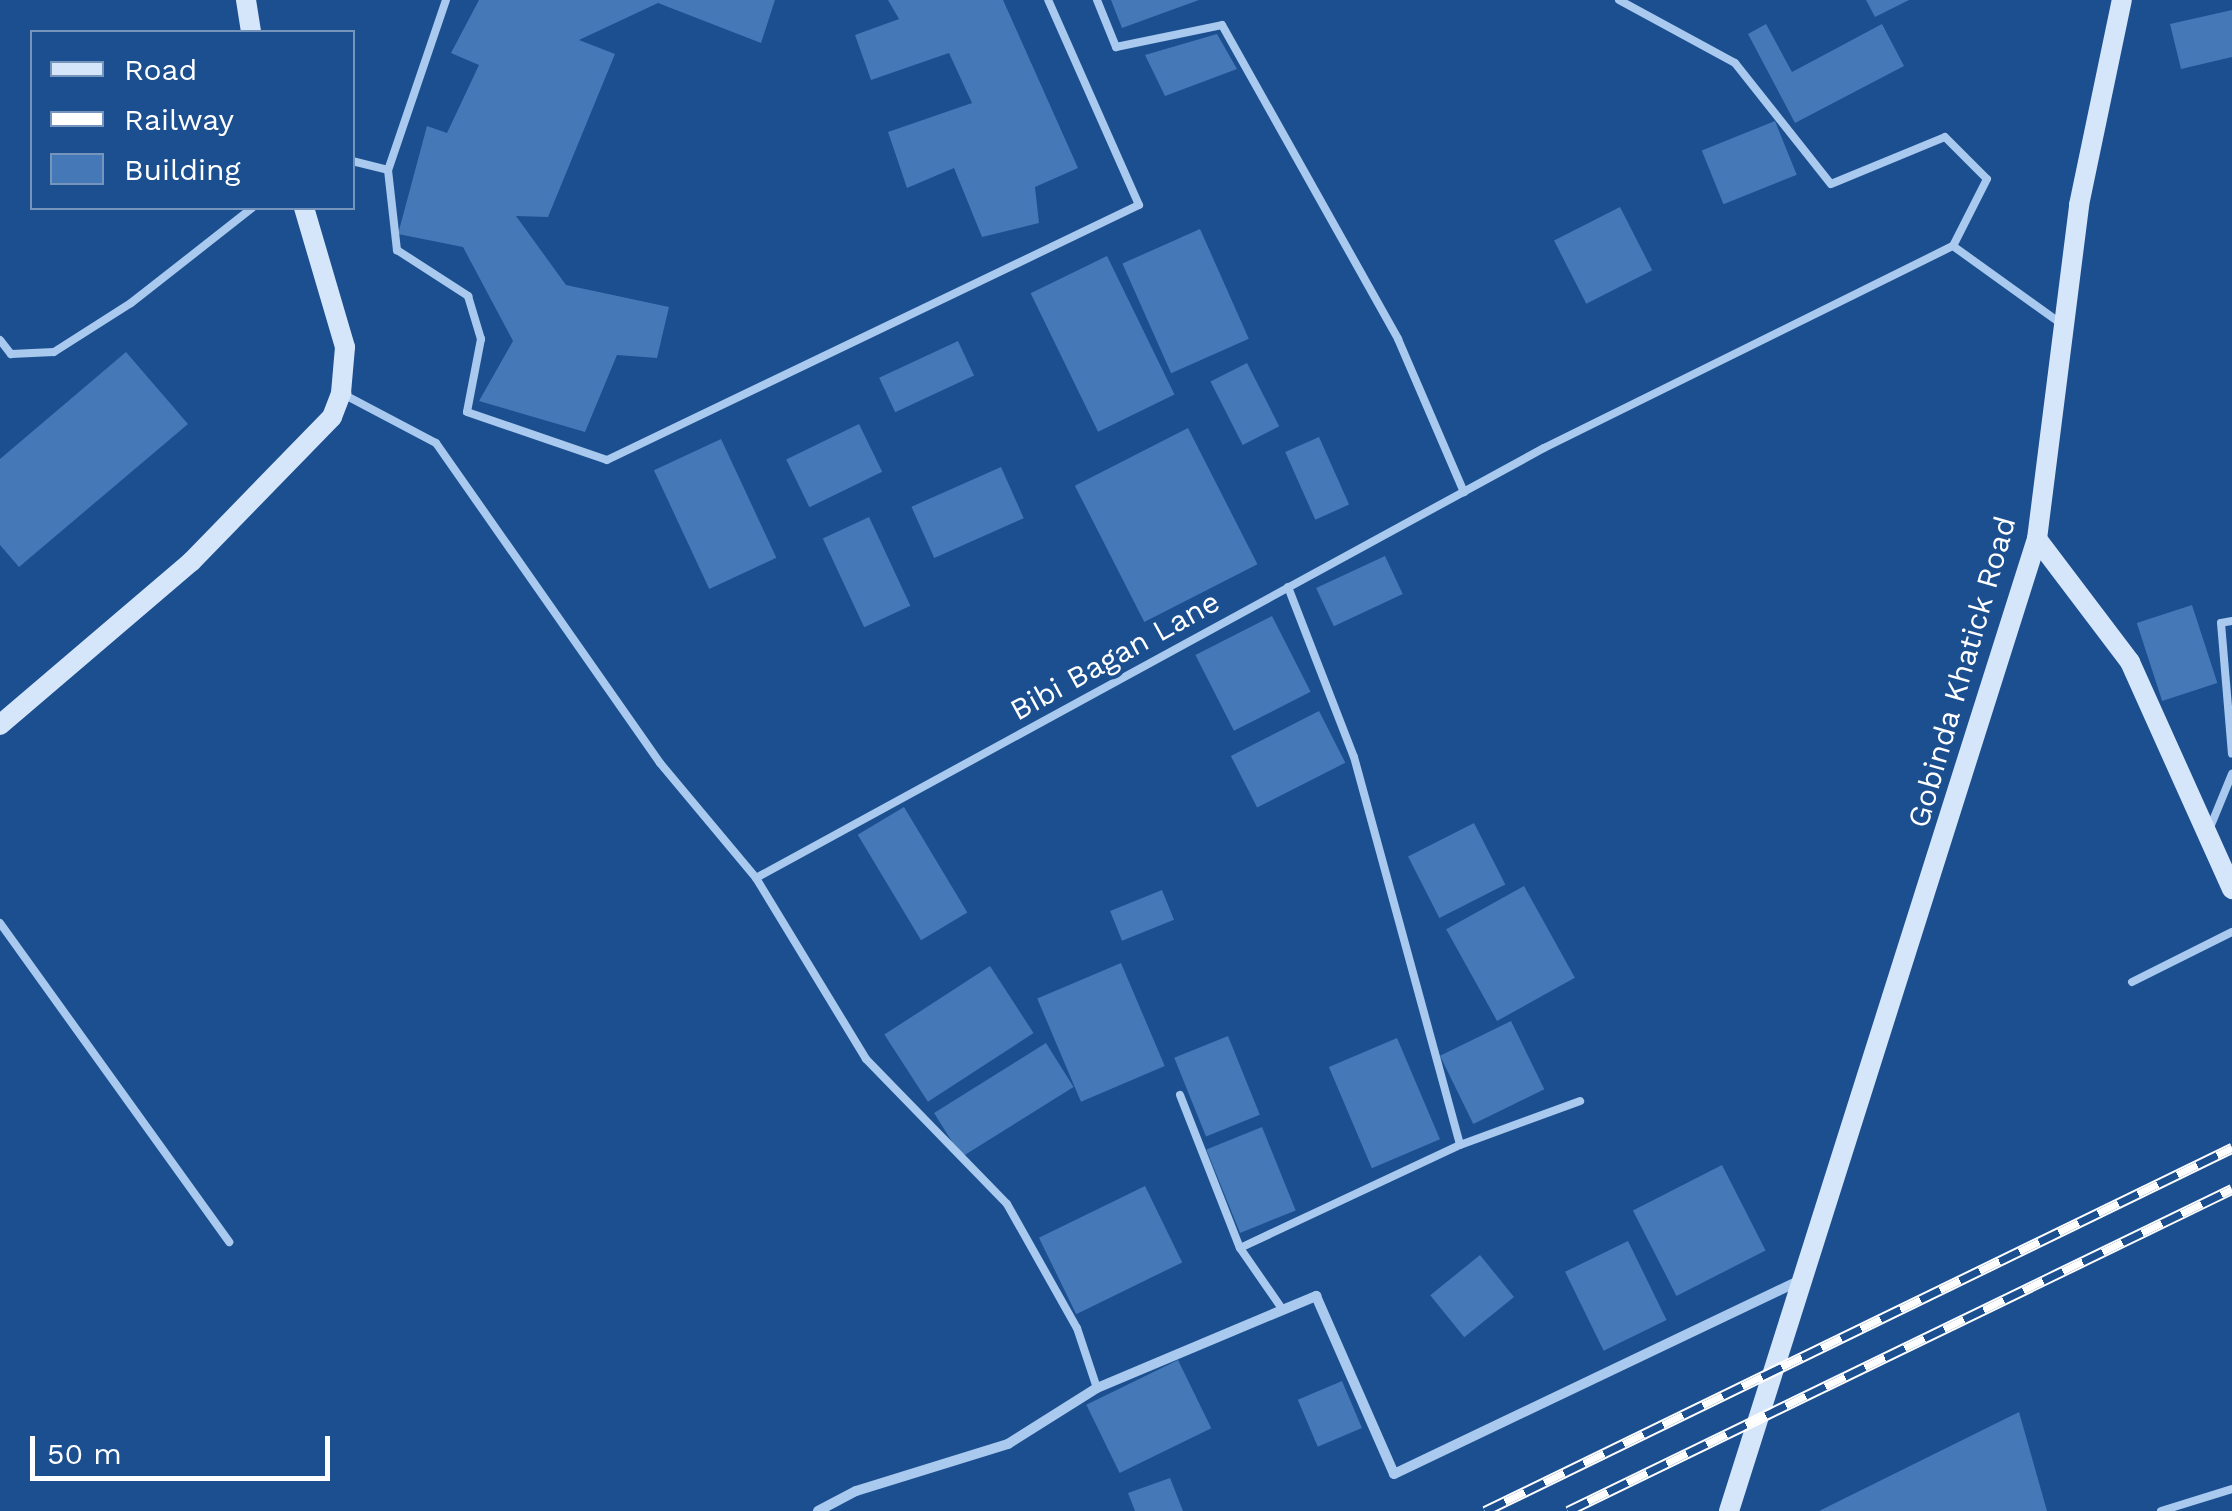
<!DOCTYPE html>
<html>
<head>
<meta charset="utf-8">
<style>
  body { margin:0 }
  #map { position:relative; width:2232px; height:1511px; overflow:hidden; background:#1b4f8f; font-family:"Work Sans",sans-serif }
  div>[style] { position:absolute }
  .building>* { inset:0; background:#4478b7; transform-origin:0 0 }
  .lane>* { height:8px; margin:-4px; padding:0 4px; transform-origin:4px; border-radius:4px; background:#a9c9ee }
  .street>* { height:10px; margin:-5px; padding:0 5px; transform-origin:5px; border-radius:5px; background:#a9c9ee }
  .secondary>* { height:20px; margin:-10px; padding:0 10px; transform-origin:10px; border-radius:10px; background:#d6e6fa }
  .rail>* { height:11px; margin-top:-5.5px; transform-origin:0; background:repeating-linear-gradient(90deg,#1b4f8f 0 22px,#fff 0 44px); box-sizing:border-box; border-block:2px solid #fff }
  span { translate:-50% -50%; white-space:nowrap; text-align:center; line-height:1.15; -webkit-text-stroke:8px #1b4f8f; paint-order:stroke }
  .street-label { font-size:30px; color:#fff }
  .legend { position:absolute; left:30px; top:30px; width:325px; height:180px; box-sizing:border-box; background:#1b4f8f; border:2px solid #7695bc; margin:0; padding:12px 18px; list-style:none; font-size:30px; color:#fff }
  .legend li { display:flex; align-items:center; gap:20px; height:50px }
  .legend b { width:50px; border:2px solid #7695bc }
  .scale { position:absolute; left:30px; top:1436px; width:300px; height:45px; box-sizing:border-box; border:5px solid #fff; border-top:0; padding-left:12px; font-size:30px; line-height:35px; white-space:nowrap; color:#fff; -webkit-text-stroke:8px #1b4f8f; paint-order:stroke }
</style>
</head>
<body>
<div id="map">
  <div class="building">
    <div style="clip-path:polygon(479px 0,775px 0,761px 43px,658px 3px,579px 40px,615px 54px,548px 217px,516px 216px,566px 285px,669px 307px,657px 358px,617px 355px,585px 432px,479px 401px,513px 341px,463px 247px,398px 234px,427px 126px,447px 133px,479px 65px,451px 53px)"></div>
    <div style="clip-path:polygon(888px 0,1003px 0,1078px 168px,1035px 187px,1039px 223px,982px 237px,954px 168px,907px 188px,888px 132px,972px 103px,949px 53px,871px 80px,855px 35px,899px 19px)"></div>
    <div style="clip-path:polygon(1111px 0,1199px 0,1122px 28px)"></div>
    <div style="clip-path:polygon(1866px 0,1909px 0,1875px 17px)"></div>
    <div style="clip-path:polygon(2232px 10px,2232px 57px,2181px 69px,2170px 24px)"></div>
    <div style="clip-path:polygon(1766px 24px,1792px 72px,1882px 24px,1904px 66px,1795px 123px,1748px 34px)"></div>
    <div style="clip-path:polygon(1217px 34px,1237px 69px,1165px 96px,1145px 55px)"></div>
    <div style="left:1775px;top:121px;width:58px;height:79px;rotate:68deg"></div>
    <div style="left:1620px;top:207px;width:71px;height:74px;rotate:63deg"></div>
    <div style="left:1200px;top:229px;width:120px;height:85px;rotate:66deg"></div>
    <div style="left:1107px;top:256px;width:154px;height:85px;rotate:64deg"></div>
    <div style="left:958px;top:341px;width:38px;height:87px;rotate:65deg"></div>
    <div style="clip-path:polygon(126px 352px,188px 424px,19px 567px,0 545px,0 459px)"></div>
    <div style="left:1247px;top:363px;width:71px;height:41px;rotate:63deg"></div>
    <div style="left:859px;top:424px;width:53px;height:81px;rotate:64deg"></div>
    <div style="left:1188px;top:428px;width:153px;height:127px;rotate:63deg"></div>
    <div style="left:1319px;top:437px;width:74px;height:37px;rotate:66deg"></div>
    <div style="left:721px;top:439px;width:131px;height:74px;rotate:65deg"></div>
    <div style="left:1001px;top:467px;width:56px;height:98px;rotate:66deg"></div>
    <div style="left:869px;top:517px;width:98px;height:51px;rotate:65deg"></div>
    <div style="left:1385px;top:556px;width:42px;height:76px;rotate:65deg"></div>
    <div style="left:2192px;top:605px;width:82px;height:58px;rotate:72deg"></div>
    <div style="left:1272px;top:616px;width:85px;height:86px;rotate:63deg"></div>
    <div style="left:1319px;top:711px;width:58px;height:99px;rotate:63deg"></div>
    <div style="left:904px;top:807px;width:123px;height:54px;rotate:59deg"></div>
    <div style="left:1474px;top:823px;width:69px;height:74px;rotate:63deg"></div>
    <div style="left:1524px;top:886px;width:105px;height:89px;rotate:61deg"></div>
    <div style="left:1162px;top:890px;width:32px;height:56px;rotate:68deg"></div>
    <div style="left:1121px;top:963px;width:112px;height:91px;rotate:67deg"></div>
    <div style="left:990px;top:966px;width:80px;height:126px;rotate:57deg"></div>
    <div style="left:1511px;top:1021px;width:76px;height:79px;rotate:64deg"></div>
    <div style="left:1228px;top:1036px;width:85px;height:58px;rotate:68deg"></div>
    <div style="left:1397px;top:1038px;width:110px;height:74px;rotate:67deg"></div>
    <div style="left:1046px;top:1043px;width:52px;height:132px;rotate:58deg"></div>
    <div style="left:1262px;top:1127px;width:90px;height:60px;rotate:68deg"></div>
    <div style="left:1722px;top:1165px;width:96px;height:100px;rotate:63deg"></div>
    <div style="left:1145px;top:1186px;width:85px;height:118px;rotate:64deg"></div>
    <div style="left:1628px;top:1241px;width:88px;height:70px;rotate:64deg"></div>
    <div style="left:1480px;top:1255px;width:54px;height:64px;rotate:51deg"></div>
    <div style="left:1178px;top:1360px;width:76px;height:102px;rotate:64deg"></div>
    <div style="left:1342px;top:1381px;width:51px;height:48px;rotate:67deg"></div>
    <div style="clip-path:polygon(2019px 1412px,2047px 1511px,1819px 1511px)"></div>
    <div style="clip-path:polygon(1170px 1478px,1183px 1511px,1135px 1511px,1128px 1493px)"></div>
  </div>
  <div class="lane">
    <div style="left:446px;top:0;width:180px;rotate:108.8deg"></div>
    <div style="left:388px;top:170px;width:81px;rotate:83.6deg"></div>
    <div style="left:397px;top:250px;width:85px;rotate:32.9deg"></div>
    <div style="left:468px;top:296px;width:45px;rotate:73.2deg"></div>
    <div style="left:481px;top:339px;width:74px;rotate:100.9deg"></div>
    <div style="left:467px;top:412px;width:148px;rotate:18.9deg"></div>
    <div style="left:607px;top:460px;width:590px;rotate:-25.61deg"></div>
    <div style="left:1139px;top:205px;width:224px;rotate:-113.9deg"></div>
    <div style="left:1097px;top:0;width:51px;rotate:68deg"></div>
    <div style="left:1116px;top:47px;width:108px;rotate:-11.7deg"></div>
    <div style="left:1222px;top:25px;width:360px;rotate:60.7deg"></div>
    <div style="left:1398px;top:339px;width:167px;rotate:66.7deg"></div>
    <div style="left:1619px;top:0;width:132px;rotate:28.5deg"></div>
    <div style="left:1735px;top:63px;width:154px;rotate:51.6deg"></div>
    <div style="left:1831px;top:184px;width:123px;rotate:-22.4deg"></div>
    <div style="left:1945px;top:137px;width:59px;rotate:45deg"></div>
    <div style="left:1987px;top:179px;width:75px;rotate:116.9deg"></div>
    <div style="left:352px;top:161px;width:37px;rotate:14deg"></div>
    <div style="left:0;top:340px;width:18px;rotate:52deg"></div>
    <div style="left:11px;top:354px;width:43px;rotate:-2.7deg"></div>
    <div style="left:54px;top:352px;width:91px;rotate:-32.5deg"></div>
    <div style="left:131px;top:303px;width:154px;rotate:-38.1deg"></div>
    <div style="left:343px;top:394px;width:105px;rotate:27.8deg"></div>
    <div style="left:436px;top:443px;width:391px;rotate:55deg"></div>
    <div style="left:660px;top:763px;width:150px;rotate:50.1deg"></div>
    <div style="left:756px;top:878px;width:212px;rotate:58.7deg"></div>
    <div style="left:866px;top:1059px;width:202px;rotate:45.8deg"></div>
    <div style="left:1007px;top:1204px;width:142px;rotate:60.6deg"></div>
    <div style="left:1077px;top:1328px;width:63px;rotate:71.6deg"></div>
    <div style="left:1288px;top:587px;width:182px;rotate:68.8deg"></div>
    <div style="left:1354px;top:757px;width:402px;rotate:74.7deg"></div>
    <div style="left:2232px;top:621px;width:11px;rotate:170deg"></div>
    <div style="left:2221px;top:623px;width:131px;rotate:85.2deg"></div>
    <div style="left:2209px;top:830px;width:61px;rotate:-67.7deg"></div>
    <div style="left:756px;top:878px;width:898px;rotate:-28.62deg"></div>
    <div style="left:1544px;top:448px;width:456px;rotate:-26.3deg"></div>
    <div style="left:1953px;top:246px;width:132px;rotate:35.7deg"></div>
    <div style="left:0;top:923px;width:393px;rotate:54.3deg"></div>
    <div style="left:2132px;top:982px;width:112px;rotate:-26.6deg"></div>
    <div style="left:1180px;top:1095px;width:164px;rotate:68.6deg"></div>
    <div style="left:1240px;top:1248px;width:75px;rotate:55.3deg"></div>
    <div style="left:1240px;top:1248px;width:243px;rotate:-25.1deg"></div>
    <div style="left:1460px;top:1145px;width:128px;rotate:-20.1deg"></div>
    <div style="left:2161px;top:1511px;width:74px;rotate:-17.2deg"></div>
  </div>
  <div class="street">
    <div style="left:818px;top:1511px;width:43px;rotate:-27.8deg"></div>
    <div style="left:856px;top:1491px;width:159px;rotate:-17.2deg"></div>
    <div style="left:1008px;top:1444px;width:105px;rotate:-32.2deg"></div>
    <div style="left:1097px;top:1388px;width:238px;rotate:-22.8deg"></div>
    <div style="left:1316px;top:1296px;width:194px;rotate:66.3deg"></div>
    <div style="left:1394px;top:1474px;width:450px;rotate:-25.5deg"></div>
  </div>
  <div class="secondary">
    <div style="left:246px;top:0;width:32px;rotate:81deg"></div>
    <div style="left:2037px;top:539px;width:154px;rotate:52.9deg"></div>
    <div style="left:2130px;top:662px;width:249px;rotate:65.8deg"></div>
    <div style="left:0;top:725px;width:251px;rotate:-40.5deg"></div>
    <div style="left:191px;top:562px;width:202px;rotate:-45.8deg"></div>
    <div style="left:332px;top:417px;width:26px;rotate:-69deg"></div>
    <div style="left:341px;top:393px;width:46px;rotate:-85deg"></div>
    <div style="left:345px;top:347px;width:145px;rotate:-106.4deg"></div>
    <div style="left:1729px;top:1511px;width:1020px;rotate:-72.42deg"></div>
    <div style="left:2037px;top:539px;width:337px;rotate:-82.8deg"></div>
    <div style="left:2079px;top:205px;width:209px;rotate:-78.2deg"></div>
  </div>
  <div class="rail">
    <div style="left:1485px;top:1511px;width:831px;rotate:-25.92deg"></div>
    <div style="left:1568px;top:1511px;width:738px;rotate:-25.87deg"></div>
  </div>
  <div class="street-label">
    <span style="left:1115px;top:656px;rotate:-29deg">Bibi Bagan Lane</span>
    <span style="left:1962px;top:672px;rotate:-74deg">Gobinda Khatick Road</span>
  </div>
  <ul class="legend">
  <li><b style="height:12px;background:#d6e6fa"></b>Road</li>
  <li><b style="height:12px;background:#fff"></b>Railway</li>
  <li><b style="height:28px;background:#4478b7"></b>Building</li>
  </ul>
  <div class="scale">50 m</div>
</div>
</body>
</html>
